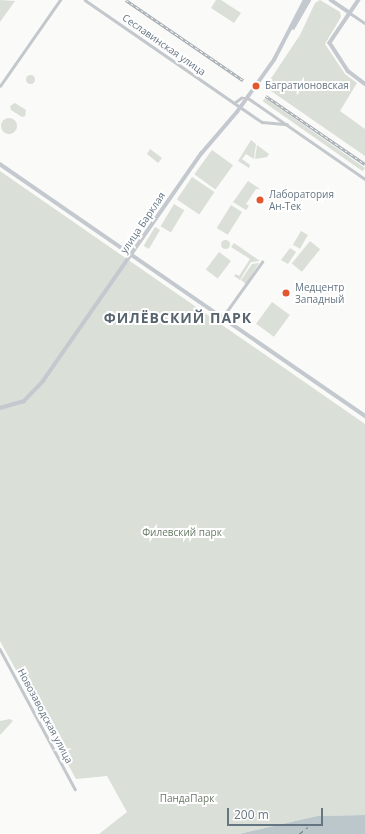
<!DOCTYPE html>
<html>
<head>
<meta charset="utf-8">
<style>
  body { margin:0 }
  #map { position:relative; width:365px; height:834px; overflow:hidden; background:#fafaf8; font-family:"Open Sans",sans-serif }
  div>[style] { position:absolute }
  .green>* { inset:0; background:#dadfd7; transform-origin:0 0 }
  .round { border-radius:50% }
  .water>* { inset:0; background:#bbc7cb }
  .ferry>* { height:1px; margin-top:-0.5px; transform-origin:0; background:repeating-linear-gradient(90deg,#60757c 0 5px,transparent 0 9px) }
  .street>* { height:2.5px; margin:-1.25px; padding:0 1.25px; transform-origin:1.25px; border-radius:1.25px; background:#c3c8cc }
  .secondary>* { height:3.5px; margin:-1.75px; padding:0 1.75px; transform-origin:1.75px; border-radius:1.75px; background:#c3c9ce }
  .rail>* { height:2.5px; margin-top:-1.25px; transform-origin:0; background:repeating-linear-gradient(90deg,#fff 0 3px,#a2aab0 0 6px); box-sizing:border-box; border-block:1px solid #a2aab0 }
  .dots>* { width:11px; height:11px; translate:-50% -50%; box-sizing:border-box; border:2px solid #fff; border-radius:50% }
  span { translate:-50% -50%; white-space:nowrap; text-align:center; line-height:1.15; -webkit-text-stroke:4px #fff; paint-order:stroke }
  .street-label { font-size:10px; color:#657683 }
  .poi-label { font-size:10px; color:#657683 }
  .left { translate:0 -50%; text-align:left }
  .park-label { font-size:10px; color:#687a64 }
  .district-label { font-size:14px; color:#57646e; font-weight:700; letter-spacing:1px }
  .scale { position:absolute; left:227px; top:808px; width:96px; height:18px; box-sizing:border-box; border:2px solid #657683; border-top:0; padding-left:5px; font-size:12px; line-height:14px; white-space:nowrap; color:#657683; -webkit-text-stroke:3px #fff; paint-order:stroke }
</style>
</head>
<body>
<div id="map">
  <div class="green">
    <div style="clip-path:polygon(0 0,15px 1px,0 22px)"></div>
    <div style="clip-path:polygon(216px 0,221px 0,241px 13px,234px 23px,211px 8px)"></div>
    <div style="clip-path:polygon(320px 0,340px 12px,341px 17px,325px 44px,345px 74px,357px 83px,340px 111px,365px 129px,365px 156px,271px 91px,268px 83px,300px 35px,315px 3px)"></div>
    <div class="round" style="left:25.5px;top:74.5px;width:9px;height:9px"></div>
    <div style="left:265px;top:98px;width:122px;height:4px;rotate:35deg"></div>
    <div style="clip-path:polygon(15px 103px,26px 110px,25px 116px,22px 117px,11px 110px,10px 106px)"></div>
    <div class="round" style="left:1px;top:118px;width:16px;height:16px"></div>
    <div style="clip-path:polygon(251px 140px,256px 144px,254px 159px,246px 154px,242px 159px,250px 165px,249px 168px,238px 161px)"></div>
    <div style="clip-path:polygon(257px 145px,269px 154px,267px 157px,255px 159px)"></div>
    <div style="clip-path:polygon(150px 149px,162px 158px,158px 163px,147px 154px)"></div>
    <div style="left:212px;top:150px;width:26px;height:30px;rotate:36deg"></div>
    <div style="clip-path:polygon(0 171px,365px 424px,365px 815px,317px 816px,239px 834px,99px 834px,127px 812px,107px 776px,76px 779px,0 641px)"></div>
    <div style="left:192px;top:177px;width:27px;height:27px;rotate:34deg"></div>
    <div style="clip-path:polygon(248px 181px,260px 189px,256px 189px,246px 204px,249px 206px,246px 210px,233px 202px)"></div>
    <div style="left:174px;top:204px;width:12px;height:26px;rotate:31deg"></div>
    <div style="left:231px;top:205px;width:13px;height:27px;rotate:32deg"></div>
    <div style="left:155px;top:227px;width:6px;height:22px;rotate:31deg"></div>
    <div style="left:301px;top:231px;width:8px;height:16px;rotate:30deg"></div>
    <div class="round" style="left:220.5px;top:239.5px;width:9px;height:9px"></div>
    <div style="left:310px;top:241px;width:13px;height:29px;rotate:39deg"></div>
    <div style="clip-path:polygon(234px 243px,260px 261px,251px 262px,240px 280px,234px 276px,236px 274px,239px 276px,250px 259px,231px 247px)"></div>
    <div style="clip-path:polygon(290px 248px,296px 252px,288px 264px,281px 260px)"></div>
    <div style="left:219px;top:252px;width:15px;height:22px;rotate:37deg"></div>
    <div style="clip-path:polygon(259px 263px,246px 284px,241px 280px,252px 264px)"></div>
    <div style="left:272px;top:302px;width:22px;height:27px;rotate:36deg"></div>
    <div style="clip-path:polygon(10px 719px,13px 721px,0 735px,0 721px)"></div>
  </div>
  <div class="water">
    <div style="clip-path:polygon(365px 815px,365px 834px,239px 834px,317px 816px)"></div>
  </div>
  <div class="ferry">
    <div style="left:299px;top:834px;width:11px;rotate:-38deg"></div>
  </div>
  <div class="street">
    <div style="left:85px;top:0;width:215px;rotate:34.6deg"></div>
    <div style="left:262px;top:122px;width:25px;rotate:5deg"></div>
    <div style="left:350px;top:13px;width:18px;rotate:34deg"></div>
    <div style="left:0;top:86px;width:105px;rotate:-55.1deg"></div>
    <div style="left:234px;top:103px;width:9px;rotate:-36deg"></div>
    <div style="left:241px;top:98px;width:7px"></div>
    <div style="left:248px;top:98px;width:142px;rotate:34.7deg"></div>
    <div style="left:222px;top:318px;width:69px;rotate:-54.5deg"></div>
    <div style="left:0;top:649px;width:159px;rotate:61.8deg"></div>
  </div>
  <div class="secondary">
    <div style="left:331px;top:0;width:23px;rotate:34deg"></div>
    <div style="left:359px;top:0;width:52px;rotate:124deg"></div>
    <div style="left:330px;top:43px;width:33px;rotate:57deg"></div>
    <div style="left:348px;top:71px;width:21px;rotate:37deg"></div>
    <div style="left:293px;top:28px;width:32px;rotate:-60deg"></div>
    <div style="left:0;top:164px;width:444px;rotate:34.6deg"></div>
    <div style="left:0;top:408px;width:25px;rotate:-16deg"></div>
    <div style="left:24px;top:401px;width:28px;rotate:-46deg"></div>
    <div style="left:43px;top:381px;width:277px;rotate:-55.2deg"></div>
    <div style="left:201px;top:154px;width:55px;rotate:-49.4deg"></div>
    <div style="left:237px;top:112px;width:64px;rotate:-54.6deg"></div>
    <div style="left:274px;top:60px;width:68px;rotate:-62.7deg"></div>
  </div>
  <div class="rail">
    <div style="left:126px;top:0;width:142px;rotate:34.4deg"></div>
    <div style="left:266px;top:96px;width:120px;rotate:34.5deg"></div>
  </div>
  <div class="dots">
    <div style="left:256px;top:86px;background:#e4572e"></div>
    <div style="left:260px;top:200px;background:#e4572e"></div>
    <div style="left:286px;top:293px;background:#e4572e"></div>
  </div>
  <div class="street-label">
    <span style="left:164px;top:45px;rotate:35deg">Сеславинская улица</span>
    <span style="left:143px;top:223px;rotate:-56deg">улица Барклая</span>
    <span style="left:45px;top:716px;rotate:62deg">Новозаводская улица</span>
  </div>
  <div class="poi-label">
    <span class="left" style="left:265px;top:86px">Багратионовская</span>
    <span class="left" style="left:269px;top:200px">Лаборатория<br>Ан-Тек</span>
    <span class="left" style="left:295px;top:293px">Медцентр<br>Западный</span>
  </div>
  <div class="park-label">
    <span style="left:182px;top:533px">Филевский парк</span>
    <span style="left:187px;top:799px">ПандаПарк</span>
  </div>
  <div class="district-label">
    <span style="left:178px;top:318px">ФИЛЁВСКИЙ ПАРК</span>
  </div>
  <div class="scale">200 m</div>
</div>
</body>
</html>
